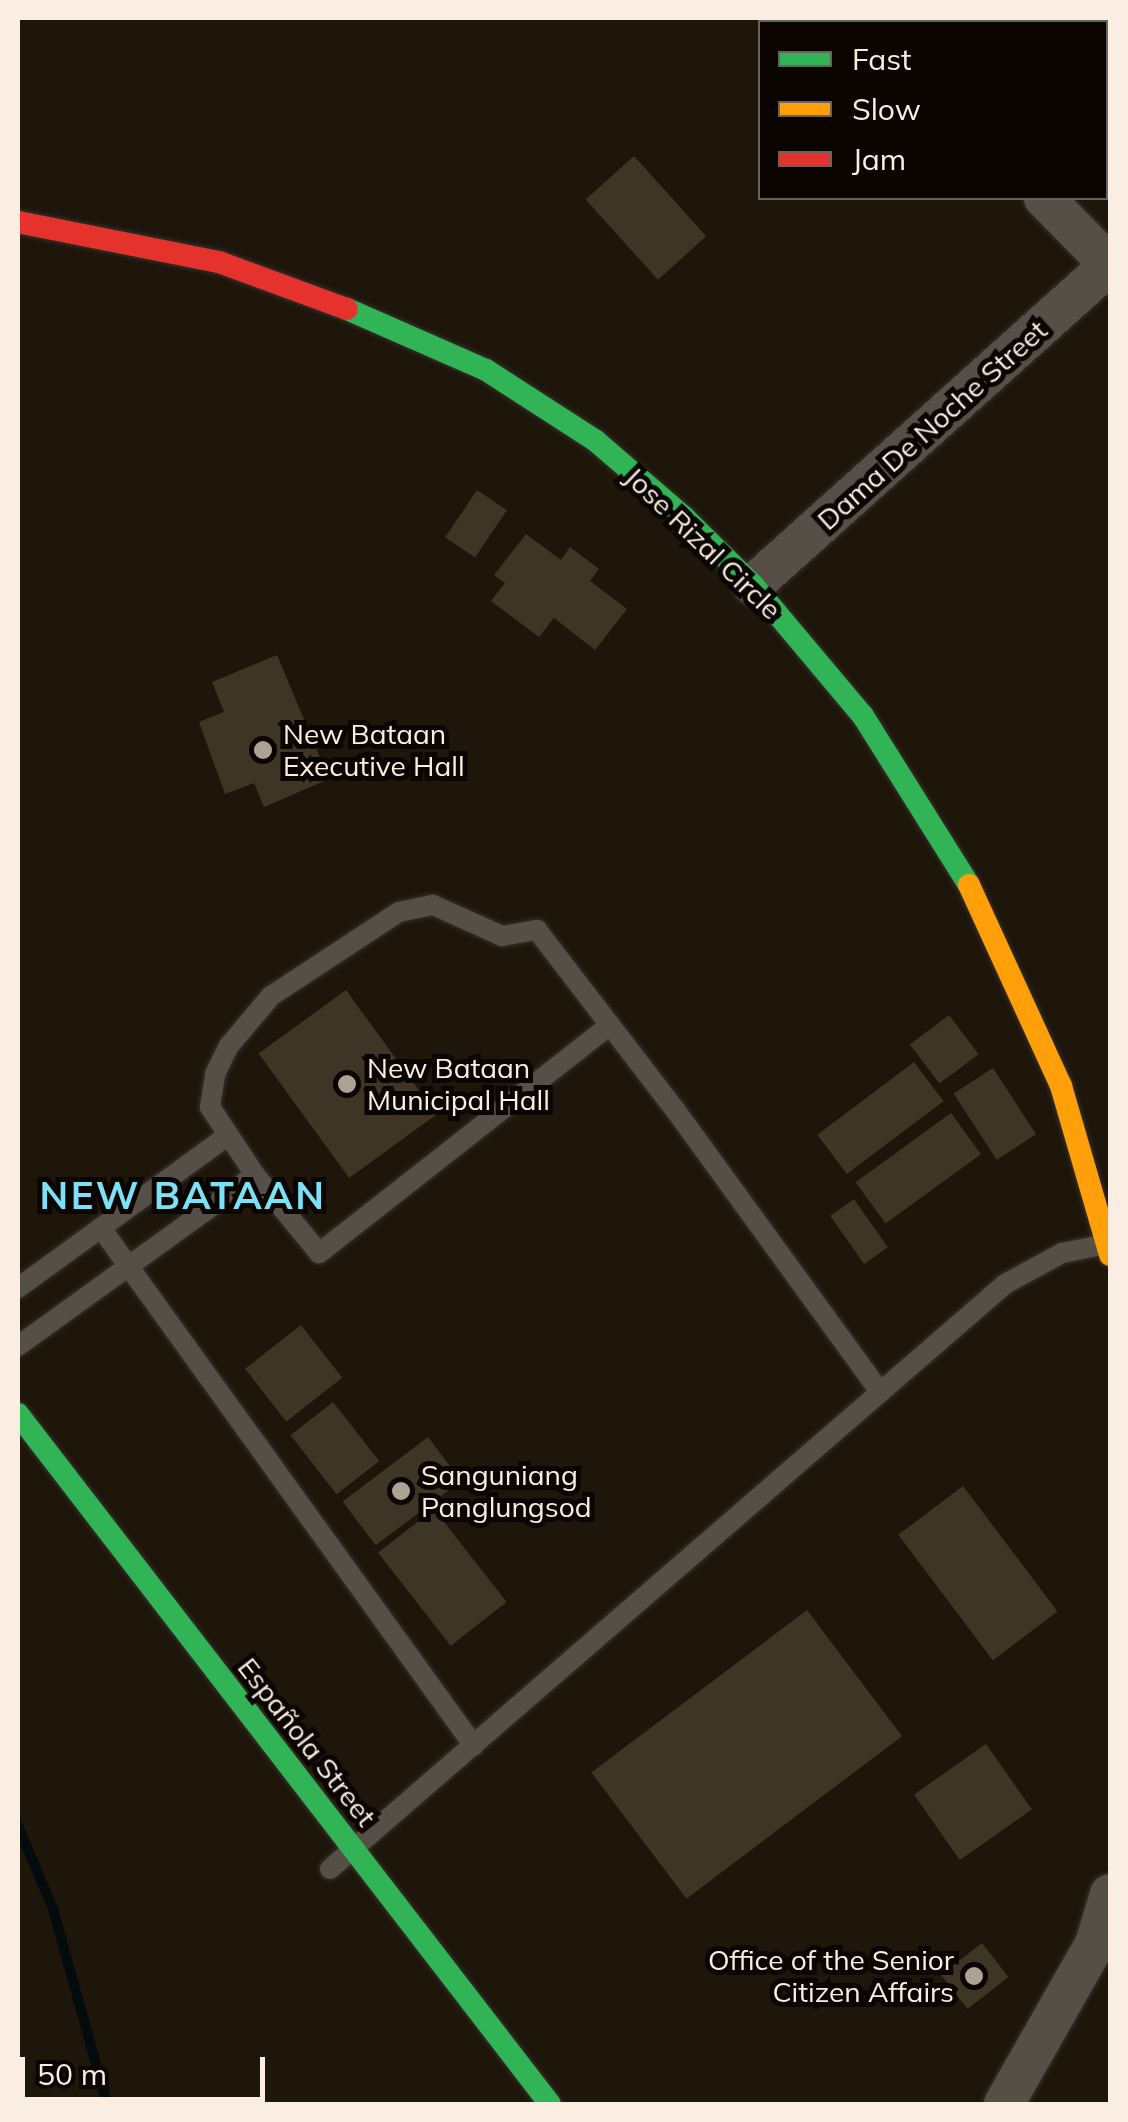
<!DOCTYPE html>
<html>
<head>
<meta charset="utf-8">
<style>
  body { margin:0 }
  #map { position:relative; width:1128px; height:2122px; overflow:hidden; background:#1e160b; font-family:Mulish,sans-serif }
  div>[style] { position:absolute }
  .stream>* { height:10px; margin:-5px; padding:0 5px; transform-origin:5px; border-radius:5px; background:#030b0d }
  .building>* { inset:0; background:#3f3527; transform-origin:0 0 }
  .roads { filter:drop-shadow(0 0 2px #37312b) drop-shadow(0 0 2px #37312b) }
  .lane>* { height:20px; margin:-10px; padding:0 10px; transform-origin:10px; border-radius:10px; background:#554f47 }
  .street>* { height:40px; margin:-20px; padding:0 20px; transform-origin:20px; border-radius:20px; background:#554f47 }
  .fast>* { height:22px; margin:-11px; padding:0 11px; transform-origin:11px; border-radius:11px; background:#30b455 }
  .slow>* { height:22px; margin:-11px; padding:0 11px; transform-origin:11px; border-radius:11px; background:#ff9f0a }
  .jam>* { height:22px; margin:-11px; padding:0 11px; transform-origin:11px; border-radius:11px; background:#e5322d }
  .dots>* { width:28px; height:28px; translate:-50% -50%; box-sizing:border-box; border:5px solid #0a0501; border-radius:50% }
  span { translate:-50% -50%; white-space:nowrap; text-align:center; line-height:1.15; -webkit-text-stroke:10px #0a0501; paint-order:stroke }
  .street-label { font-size:28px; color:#f9eee1 }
  .poi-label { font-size:28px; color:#f9eee1 }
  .left { translate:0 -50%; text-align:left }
  .right { translate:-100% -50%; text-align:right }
  .district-label { font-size:38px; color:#7be1f7; font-weight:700; letter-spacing:2.5px }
  .frame { position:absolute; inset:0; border:20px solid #f9eee1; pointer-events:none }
  .legend { position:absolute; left:758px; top:20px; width:350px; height:180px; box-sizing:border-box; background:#0a0501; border:2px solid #6a625b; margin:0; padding:12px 18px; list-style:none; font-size:30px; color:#f9eee1 }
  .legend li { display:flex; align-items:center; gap:20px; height:50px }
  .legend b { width:50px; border:2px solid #6a625b }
  .scale { position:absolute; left:20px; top:2057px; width:245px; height:45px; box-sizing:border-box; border:5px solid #f9eee1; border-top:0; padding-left:12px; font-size:30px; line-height:35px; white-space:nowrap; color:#f9eee1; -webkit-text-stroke:8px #0a0501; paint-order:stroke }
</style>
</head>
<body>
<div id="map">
  <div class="stream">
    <div style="left:18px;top:1826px;width:90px;rotate:67.1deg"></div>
    <div style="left:53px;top:1909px;width:202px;rotate:74.5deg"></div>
  </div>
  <div class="building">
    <div style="left:634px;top:156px;width:108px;height:65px;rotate:48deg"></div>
    <div style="left:477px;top:490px;width:36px;height:57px;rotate:34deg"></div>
    <div style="clip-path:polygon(526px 534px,561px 560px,570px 547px,599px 569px,590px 581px,627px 609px,595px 650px,554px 618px,539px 637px,491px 601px,505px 583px,494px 575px)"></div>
    <div style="clip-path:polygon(277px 655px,329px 779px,264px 807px,254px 783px,225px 794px,199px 722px,224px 712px,212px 682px)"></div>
    <div style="left:346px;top:990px;width:154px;height:108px;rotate:54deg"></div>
    <div style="left:949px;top:1015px;width:49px;height:49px;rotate:53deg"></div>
    <div style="left:914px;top:1062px;width:49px;height:121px;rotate:53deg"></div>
    <div style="left:993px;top:1068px;width:79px;height:47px;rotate:57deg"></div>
    <div style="left:951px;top:1113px;width:51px;height:118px;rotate:54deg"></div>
    <div style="left:854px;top:1199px;width:59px;height:29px;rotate:55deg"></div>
    <div style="left:301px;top:1325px;width:67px;height:71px;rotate:52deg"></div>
    <div style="left:333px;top:1402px;width:75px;height:54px;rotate:52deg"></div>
    <div style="left:428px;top:1437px;width:55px;height:107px;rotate:53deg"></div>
    <div style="left:963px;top:1486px;width:157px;height:81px;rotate:53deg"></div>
    <div style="left:434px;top:1509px;width:118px;height:71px;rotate:52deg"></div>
    <div style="left:807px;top:1610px;width:158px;height:270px;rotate:53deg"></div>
    <div style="left:986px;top:1744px;width:80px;height:88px;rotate:55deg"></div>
    <div style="left:982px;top:1943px;width:43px;height:52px;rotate:52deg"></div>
  </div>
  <div class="roads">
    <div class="lane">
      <div style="left:610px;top:1025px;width:370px;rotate:141.9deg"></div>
      <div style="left:319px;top:1253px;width:101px;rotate:-129.4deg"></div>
      <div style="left:255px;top:1175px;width:82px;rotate:-123.5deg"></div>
      <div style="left:210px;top:1107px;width:33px;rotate:-81deg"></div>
      <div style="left:215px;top:1074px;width:30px;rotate:-64deg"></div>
      <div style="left:228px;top:1047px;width:67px;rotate:-49.9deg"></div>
      <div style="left:271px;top:996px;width:153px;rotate:-33.3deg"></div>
      <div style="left:399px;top:912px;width:35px;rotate:-12deg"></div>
      <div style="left:433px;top:905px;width:76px;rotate:24.2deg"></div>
      <div style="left:502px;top:936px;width:36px;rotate:-10deg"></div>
      <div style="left:537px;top:930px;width:120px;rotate:52.5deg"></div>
      <div style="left:610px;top:1025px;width:108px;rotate:52.5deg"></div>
      <div style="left:676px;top:1111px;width:347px;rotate:54deg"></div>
      <div style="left:101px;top:1228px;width:638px;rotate:54.24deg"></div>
      <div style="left:18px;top:1288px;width:258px;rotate:-36deg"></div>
      <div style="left:18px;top:1346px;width:292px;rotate:-35.8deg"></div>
      <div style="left:330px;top:1869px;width:893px;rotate:-40.91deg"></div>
      <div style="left:1005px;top:1284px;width:65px;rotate:-28.5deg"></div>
      <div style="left:1062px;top:1253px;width:46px;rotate:-11.3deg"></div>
    </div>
    <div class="street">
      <div style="left:817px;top:18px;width:9px;rotate:27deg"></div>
      <div style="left:1044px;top:198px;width:94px;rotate:45.4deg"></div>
      <div style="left:753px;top:585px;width:479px;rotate:-41.9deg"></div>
      <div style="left:1004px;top:2104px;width:184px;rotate:-60.4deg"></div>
      <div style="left:1095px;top:1944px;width:52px;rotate:-73.3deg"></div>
    </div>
    <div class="fast">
      <div style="left:347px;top:309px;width:152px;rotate:23.7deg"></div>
      <div style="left:486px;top:370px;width:131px;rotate:32.8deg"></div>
      <div style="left:596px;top:441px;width:116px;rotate:40.8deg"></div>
      <div style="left:684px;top:517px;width:97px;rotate:44.6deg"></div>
      <div style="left:753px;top:585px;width:171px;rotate:50deg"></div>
      <div style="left:863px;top:716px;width:199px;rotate:57.9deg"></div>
      <div style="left:18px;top:1414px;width:871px;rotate:52.37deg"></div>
    </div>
    <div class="slow">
      <div style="left:969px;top:885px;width:221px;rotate:65.4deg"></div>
      <div style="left:1061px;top:1086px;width:176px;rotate:73.8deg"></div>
    </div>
    <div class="jam">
      <div style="left:18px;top:222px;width:205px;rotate:11.3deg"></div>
      <div style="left:219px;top:262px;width:136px;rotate:20.2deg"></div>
    </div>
  </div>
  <div class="dots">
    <div style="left:263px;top:750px;background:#aca296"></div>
    <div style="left:347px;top:1084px;background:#aca296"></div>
    <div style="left:401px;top:1491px;background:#aca296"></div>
    <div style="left:974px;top:1976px;background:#aca296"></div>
  </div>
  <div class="street-label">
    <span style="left:932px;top:425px;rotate:-42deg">Dama De Noche Street</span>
    <span style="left:703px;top:543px;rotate:44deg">Jose Rizal Circle</span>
    <span style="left:307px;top:1742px;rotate:52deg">Española Street</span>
  </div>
  <div class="poi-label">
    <span class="left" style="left:283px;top:750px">New Bataan<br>Executive Hall</span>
    <span class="left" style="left:367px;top:1084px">New Bataan<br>Municipal Hall</span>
    <span class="left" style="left:421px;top:1491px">Sanguniang<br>Panglungsod</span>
    <span class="right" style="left:954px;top:1976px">Office of the Senior<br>Citizen Affairs</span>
  </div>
  <div class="district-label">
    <span style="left:183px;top:1196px">NEW BATAAN</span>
  </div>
  <div class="frame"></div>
  <ul class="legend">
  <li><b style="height:12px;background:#30b455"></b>Fast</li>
  <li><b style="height:12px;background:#ff9f0a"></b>Slow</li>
  <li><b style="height:12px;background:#e5322d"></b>Jam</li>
  </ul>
  <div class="scale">50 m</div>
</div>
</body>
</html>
